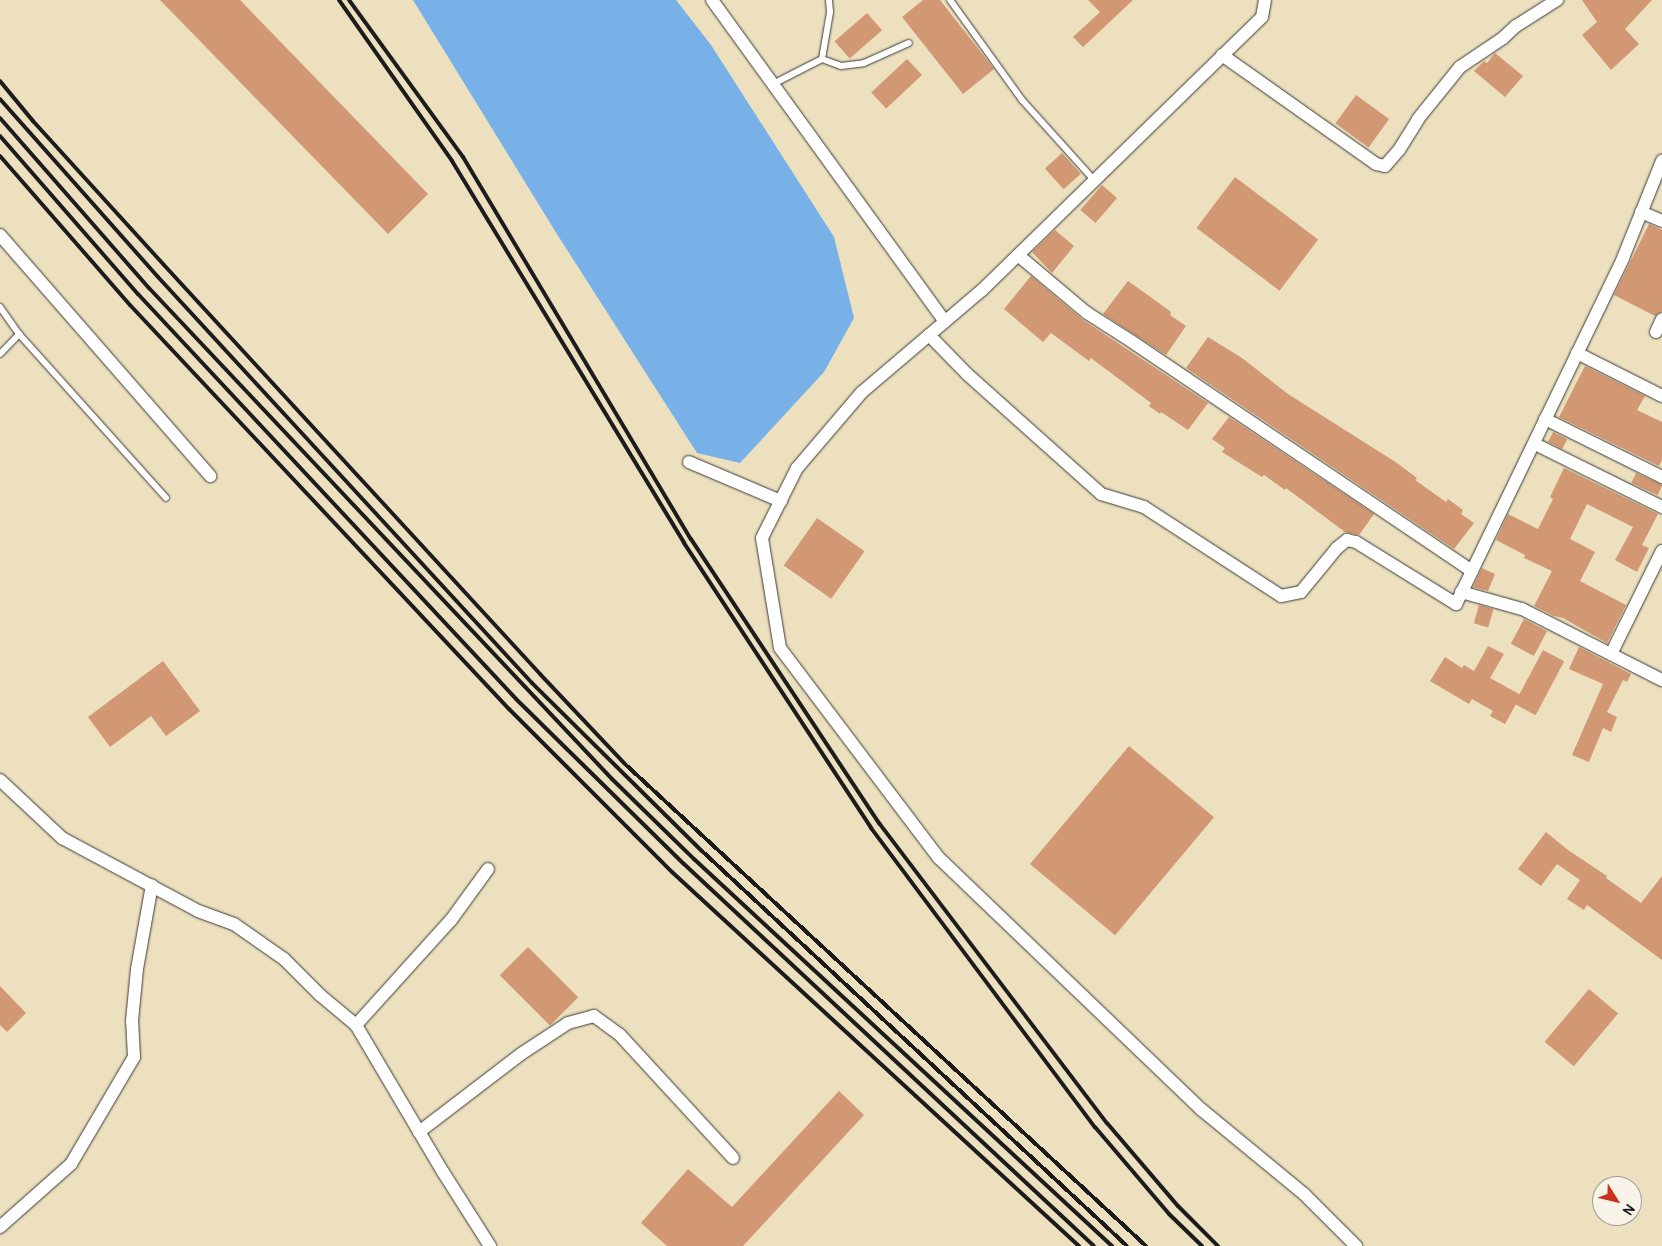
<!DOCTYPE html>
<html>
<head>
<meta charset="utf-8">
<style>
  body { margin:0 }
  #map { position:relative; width:1662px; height:1246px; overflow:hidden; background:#ece0bf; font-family:Pangolin,sans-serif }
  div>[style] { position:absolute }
  .water>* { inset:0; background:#78b1e8 }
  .building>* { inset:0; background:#d29773; transform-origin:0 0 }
  .roads { filter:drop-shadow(0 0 1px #3b3934) drop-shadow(0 0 1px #3b3934) }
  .lane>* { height:6px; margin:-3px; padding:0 3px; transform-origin:3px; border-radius:3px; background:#fff }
  .street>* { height:12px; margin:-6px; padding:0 6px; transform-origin:6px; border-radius:6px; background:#fff }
  .rail>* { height:4px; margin:-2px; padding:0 2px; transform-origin:2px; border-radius:2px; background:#1c1c1c }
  span { translate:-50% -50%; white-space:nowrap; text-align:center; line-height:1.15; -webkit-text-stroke:4px #f7f3e8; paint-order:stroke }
  .north { position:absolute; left:1592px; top:1176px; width:50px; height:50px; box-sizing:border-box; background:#f7f3e8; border:1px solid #9f9d96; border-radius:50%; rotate:126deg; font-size:14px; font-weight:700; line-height:20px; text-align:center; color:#1c1c1c }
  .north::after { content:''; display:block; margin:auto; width:18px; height:22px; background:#c8321e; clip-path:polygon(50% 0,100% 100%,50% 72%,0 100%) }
</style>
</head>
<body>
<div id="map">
  <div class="water">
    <div style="clip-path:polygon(413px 0,676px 0,711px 45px,834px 237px,854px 318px,824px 372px,740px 463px,697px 453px,555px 231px)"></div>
  </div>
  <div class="building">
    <div style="clip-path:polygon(160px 0,240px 0,428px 194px,388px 234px)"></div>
    <div style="clip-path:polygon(923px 0,940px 0,994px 69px,963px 94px,902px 17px)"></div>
    <div style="clip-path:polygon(1088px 0,1133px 0,1083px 47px,1073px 37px,1100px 12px)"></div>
    <div style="clip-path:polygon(1582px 0,1652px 0,1625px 29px,1639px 44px,1611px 70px,1582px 35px,1597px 22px)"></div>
    <div style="left:867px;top:13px;width:23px;height:43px;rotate:49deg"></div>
    <div style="clip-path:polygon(1495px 53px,1523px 76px,1505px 97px,1474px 71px,1484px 61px,1487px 63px)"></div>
    <div style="left:907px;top:59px;width:22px;height:49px;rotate:47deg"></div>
    <div style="left:1356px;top:95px;width:41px;height:35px;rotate:36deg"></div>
    <div style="left:1062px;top:153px;width:28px;height:23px;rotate:48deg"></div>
    <div style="left:1235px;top:177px;width:104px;height:64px;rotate:37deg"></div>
    <div style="left:1102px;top:185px;width:20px;height:33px;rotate:41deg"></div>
    <div style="clip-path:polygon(1649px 224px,1662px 230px,1662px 311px,1655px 316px,1614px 295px)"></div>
    <div style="clip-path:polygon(1055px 230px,1074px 246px,1052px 273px,1032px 252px)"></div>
    <div style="clip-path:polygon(1031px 276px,1083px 320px,1208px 403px,1188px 430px,1161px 412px,1160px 414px,1149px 406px,1151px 403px,1091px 358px,1089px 361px,1051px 333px,1043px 342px,1004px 309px)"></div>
    <div style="clip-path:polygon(1128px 281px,1159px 303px,1171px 312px,1170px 315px,1186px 326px,1166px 355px,1103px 314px)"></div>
    <div style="clip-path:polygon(1208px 337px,1242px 358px,1288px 394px,1397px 463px,1417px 478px,1415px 480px,1446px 502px,1448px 499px,1463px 510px,1461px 514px,1474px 523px,1454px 549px,1186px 368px)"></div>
    <div style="clip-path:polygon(1585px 366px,1645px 396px,1637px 410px,1662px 422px,1662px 460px,1659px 466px,1559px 417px)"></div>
    <div style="clip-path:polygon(1229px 417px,1374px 514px,1359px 535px,1345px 532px,1286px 488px,1285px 490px,1264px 475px,1262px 477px,1222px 452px,1225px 448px,1212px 439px)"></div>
    <div style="left:1553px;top:432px;width:16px;height:11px;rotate:27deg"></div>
    <div style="clip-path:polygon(1564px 468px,1658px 514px,1642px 545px,1649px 548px,1637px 572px,1615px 560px,1633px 527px,1587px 504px,1570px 539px,1595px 552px,1580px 581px,1626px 605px,1607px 643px,1563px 618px,1554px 616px,1534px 606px,1552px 571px,1524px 558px,1525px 555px,1496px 540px,1508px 514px,1538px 529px,1553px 499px,1550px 497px)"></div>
    <div style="left:1636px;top:473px;width:29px;height:11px;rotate:25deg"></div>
    <div style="left:817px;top:518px;width:58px;height:58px;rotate:35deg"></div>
    <div style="clip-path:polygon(1482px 568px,1495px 574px,1488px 591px,1473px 587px)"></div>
    <div style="left:1479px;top:605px;width:15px;height:19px;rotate:16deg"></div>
    <div style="left:1524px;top:619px;width:26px;height:28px;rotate:28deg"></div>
    <div style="clip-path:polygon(1488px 646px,1504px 654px,1490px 678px,1521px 695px,1505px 724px,1490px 716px,1493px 711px,1472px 699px,1469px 704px,1430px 681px,1445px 657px,1462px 668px,1464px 665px,1474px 671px)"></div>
    <div style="clip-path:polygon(1579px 647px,1631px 674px,1627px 682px,1623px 680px,1607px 712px,1617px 717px,1611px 732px,1603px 728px,1589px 762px,1572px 755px,1603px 684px,1569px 669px)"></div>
    <div style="left:1543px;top:650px;width:24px;height:61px;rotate:28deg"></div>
    <div style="clip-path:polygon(163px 661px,200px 711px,166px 736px,151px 716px,110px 747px,88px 717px)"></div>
    <div style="left:1129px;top:746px;width:111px;height:154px;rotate:40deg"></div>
    <div style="clip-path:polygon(1546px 832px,1568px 850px,1607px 876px,1606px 878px,1641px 903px,1662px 876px,1662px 960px,1587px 905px,1584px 910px,1567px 899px,1580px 880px,1557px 864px,1541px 886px,1518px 869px)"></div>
    <div style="left:528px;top:947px;width:71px;height:40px;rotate:45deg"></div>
    <div style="clip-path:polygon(0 986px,26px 1013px,7px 1032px,0 1025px)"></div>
    <div style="left:1589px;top:989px;width:38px;height:69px;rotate:40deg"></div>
    <div style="clip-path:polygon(839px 1091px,864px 1115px,743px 1246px,667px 1246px,641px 1223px,688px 1169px,732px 1207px)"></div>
  </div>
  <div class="roads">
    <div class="lane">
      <div style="left:950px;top:0;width:123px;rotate:54.2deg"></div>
      <div style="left:1022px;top:100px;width:108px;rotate:48deg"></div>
      <div style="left:822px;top:59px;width:20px;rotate:20deg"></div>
      <div style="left:841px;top:66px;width:23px;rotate:-7deg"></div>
      <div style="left:864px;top:63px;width:49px;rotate:-24deg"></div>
      <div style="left:773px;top:84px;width:55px;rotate:-27deg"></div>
      <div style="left:822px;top:59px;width:48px;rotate:-80.3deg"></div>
      <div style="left:830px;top:12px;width:12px;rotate:-95deg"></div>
      <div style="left:0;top:307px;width:33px;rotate:55deg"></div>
      <div style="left:19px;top:334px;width:220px;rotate:48.1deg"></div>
      <div style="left:0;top:354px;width:28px;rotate:-46deg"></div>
    </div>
    <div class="street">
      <div style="left:712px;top:0;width:397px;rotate:54.1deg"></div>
      <div style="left:1265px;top:0;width:17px;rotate:100deg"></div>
      <div style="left:1262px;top:17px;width:391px;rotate:135.7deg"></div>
      <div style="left:982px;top:290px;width:157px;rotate:139.6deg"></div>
      <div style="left:862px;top:392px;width:100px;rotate:130.5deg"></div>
      <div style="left:797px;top:468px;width:78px;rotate:116.6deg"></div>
      <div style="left:762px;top:538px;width:111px;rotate:80.7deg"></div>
      <div style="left:780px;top:648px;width:263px;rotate:52.9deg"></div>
      <div style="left:939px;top:858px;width:364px;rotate:43.8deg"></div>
      <div style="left:1202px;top:1110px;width:132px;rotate:39.5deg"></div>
      <div style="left:1304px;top:1194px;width:74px;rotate:45deg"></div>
      <div style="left:1222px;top:55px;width:189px;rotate:35.3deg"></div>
      <div style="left:1376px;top:164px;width:9px;rotate:13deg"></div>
      <div style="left:1385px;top:166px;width:21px;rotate:-49deg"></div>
      <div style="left:1399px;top:150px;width:36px;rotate:-58deg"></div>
      <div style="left:1418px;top:119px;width:67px;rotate:-51.1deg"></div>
      <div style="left:1460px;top:67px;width:52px;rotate:-34deg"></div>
      <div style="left:1503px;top:38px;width:18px;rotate:-43deg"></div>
      <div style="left:1516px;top:26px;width:49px;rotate:-32.4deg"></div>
      <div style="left:1641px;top:212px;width:23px;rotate:23deg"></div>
      <div style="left:0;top:235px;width:320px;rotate:48.9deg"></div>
      <div style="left:1656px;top:332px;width:14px;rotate:-65deg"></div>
      <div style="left:929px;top:335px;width:54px;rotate:45.7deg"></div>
      <div style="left:967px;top:374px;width:180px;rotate:41.8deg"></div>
      <div style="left:1101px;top:494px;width:45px;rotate:16.8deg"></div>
      <div style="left:1144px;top:507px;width:163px;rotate:33deg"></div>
      <div style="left:1281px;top:596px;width:20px;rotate:-11deg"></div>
      <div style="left:1301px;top:592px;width:57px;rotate:-50.7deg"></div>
      <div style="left:1337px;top:548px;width:13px;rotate:-39deg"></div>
      <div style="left:1347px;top:540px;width:9px;rotate:13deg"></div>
      <div style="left:1356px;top:542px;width:118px;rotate:31.8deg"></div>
      <div style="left:1456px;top:604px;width:37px;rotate:-64deg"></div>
      <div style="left:1472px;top:571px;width:411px;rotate:-146deg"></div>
      <div style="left:1131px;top:341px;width:52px;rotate:-147.5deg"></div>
      <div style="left:1087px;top:313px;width:90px;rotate:-140deg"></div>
      <div style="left:1577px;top:353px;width:95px;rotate:26.8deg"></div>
      <div style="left:1545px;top:419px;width:131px;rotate:26.4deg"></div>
      <div style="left:1535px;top:444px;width:142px;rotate:26.4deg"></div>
      <div style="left:689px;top:462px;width:100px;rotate:23deg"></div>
      <div style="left:1472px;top:571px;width:348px;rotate:-64.2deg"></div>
      <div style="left:1623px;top:258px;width:105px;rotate:-68.1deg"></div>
      <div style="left:1461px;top:592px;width:63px;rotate:15.6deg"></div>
      <div style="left:1522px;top:609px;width:157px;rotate:26.9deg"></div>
      <div style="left:1611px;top:654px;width:115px;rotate:-63.7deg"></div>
      <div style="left:0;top:780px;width:85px;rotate:43.1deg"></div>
      <div style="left:62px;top:838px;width:154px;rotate:28.2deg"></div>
      <div style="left:198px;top:911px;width:38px;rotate:20deg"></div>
      <div style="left:234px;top:924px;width:61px;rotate:35deg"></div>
      <div style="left:284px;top:959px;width:51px;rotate:45deg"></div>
      <div style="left:320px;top:995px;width:47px;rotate:39.8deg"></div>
      <div style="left:356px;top:1025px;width:171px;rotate:59.4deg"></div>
      <div style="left:443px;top:1172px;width:88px;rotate:57.6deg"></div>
      <div style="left:356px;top:1025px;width:142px;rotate:-47.9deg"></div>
      <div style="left:451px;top:920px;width:63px;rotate:-54deg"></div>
      <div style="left:419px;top:1132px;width:128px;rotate:-37.4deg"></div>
      <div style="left:521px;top:1054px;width:56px;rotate:-33.4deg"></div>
      <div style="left:568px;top:1023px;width:27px;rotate:-15deg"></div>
      <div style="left:594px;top:1016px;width:32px;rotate:36deg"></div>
      <div style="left:620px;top:1035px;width:167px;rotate:47.4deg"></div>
      <div style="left:0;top:1227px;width:95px;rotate:-41.6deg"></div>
      <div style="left:71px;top:1164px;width:124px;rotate:-59.5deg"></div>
      <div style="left:134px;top:1057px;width:36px;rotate:-93deg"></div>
      <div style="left:132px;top:1021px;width:52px;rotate:-84.5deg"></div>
      <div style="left:137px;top:969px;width:85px;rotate:-79.9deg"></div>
    </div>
  </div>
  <div class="rail">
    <div style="left:339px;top:0;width:197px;rotate:54.9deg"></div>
    <div style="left:452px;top:161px;width:447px;rotate:58.7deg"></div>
    <div style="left:684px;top:543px;width:341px;rotate:56.7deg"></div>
    <div style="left:871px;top:828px;width:374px;rotate:53.2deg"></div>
    <div style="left:1095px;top:1127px;width:114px;rotate:49.6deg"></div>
    <div style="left:1169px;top:1214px;width:46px;rotate:44.1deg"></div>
    <div style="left:349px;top:0;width:194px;rotate:54deg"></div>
    <div style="left:463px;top:157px;width:445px;rotate:59.2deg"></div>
    <div style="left:691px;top:539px;width:341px;rotate:56.5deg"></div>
    <div style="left:879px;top:823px;width:377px;rotate:52.8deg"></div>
    <div style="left:1107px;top:1123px;width:109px;rotate:49.5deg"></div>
    <div style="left:1178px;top:1206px;width:57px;rotate:45deg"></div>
    <div style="left:0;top:81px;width:52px;rotate:50.5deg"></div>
    <div style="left:33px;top:121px;width:195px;rotate:47.7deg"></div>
    <div style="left:164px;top:265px;width:557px;rotate:47.4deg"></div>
    <div style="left:541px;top:675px;width:122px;rotate:46.7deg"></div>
    <div style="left:625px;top:764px;width:710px;rotate:42.77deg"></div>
    <div style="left:0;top:99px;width:238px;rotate:48.4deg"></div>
    <div style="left:158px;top:277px;width:552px;rotate:47.35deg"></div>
    <div style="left:532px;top:683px;width:239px;rotate:44.7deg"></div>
    <div style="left:702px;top:851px;width:580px;rotate:42.9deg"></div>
    <div style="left:0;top:118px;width:226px;rotate:48.8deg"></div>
    <div style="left:149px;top:288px;width:675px;rotate:46.68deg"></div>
    <div style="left:612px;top:779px;width:115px;rotate:44.3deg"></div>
    <div style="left:694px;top:859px;width:570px;rotate:42.79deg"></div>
    <div style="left:0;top:136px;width:210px;rotate:48.9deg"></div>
    <div style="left:138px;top:294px;width:554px;rotate:46.97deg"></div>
    <div style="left:516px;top:699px;width:235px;rotate:44.5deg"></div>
    <div style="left:684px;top:864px;width:560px;rotate:42.98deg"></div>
    <div style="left:0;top:156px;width:198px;rotate:48.9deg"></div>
    <div style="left:130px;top:305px;width:554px;rotate:46.83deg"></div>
    <div style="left:509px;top:709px;width:231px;rotate:45deg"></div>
    <div style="left:672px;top:872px;width:553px;rotate:42.58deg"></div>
  </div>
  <div class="north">N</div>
</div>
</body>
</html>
